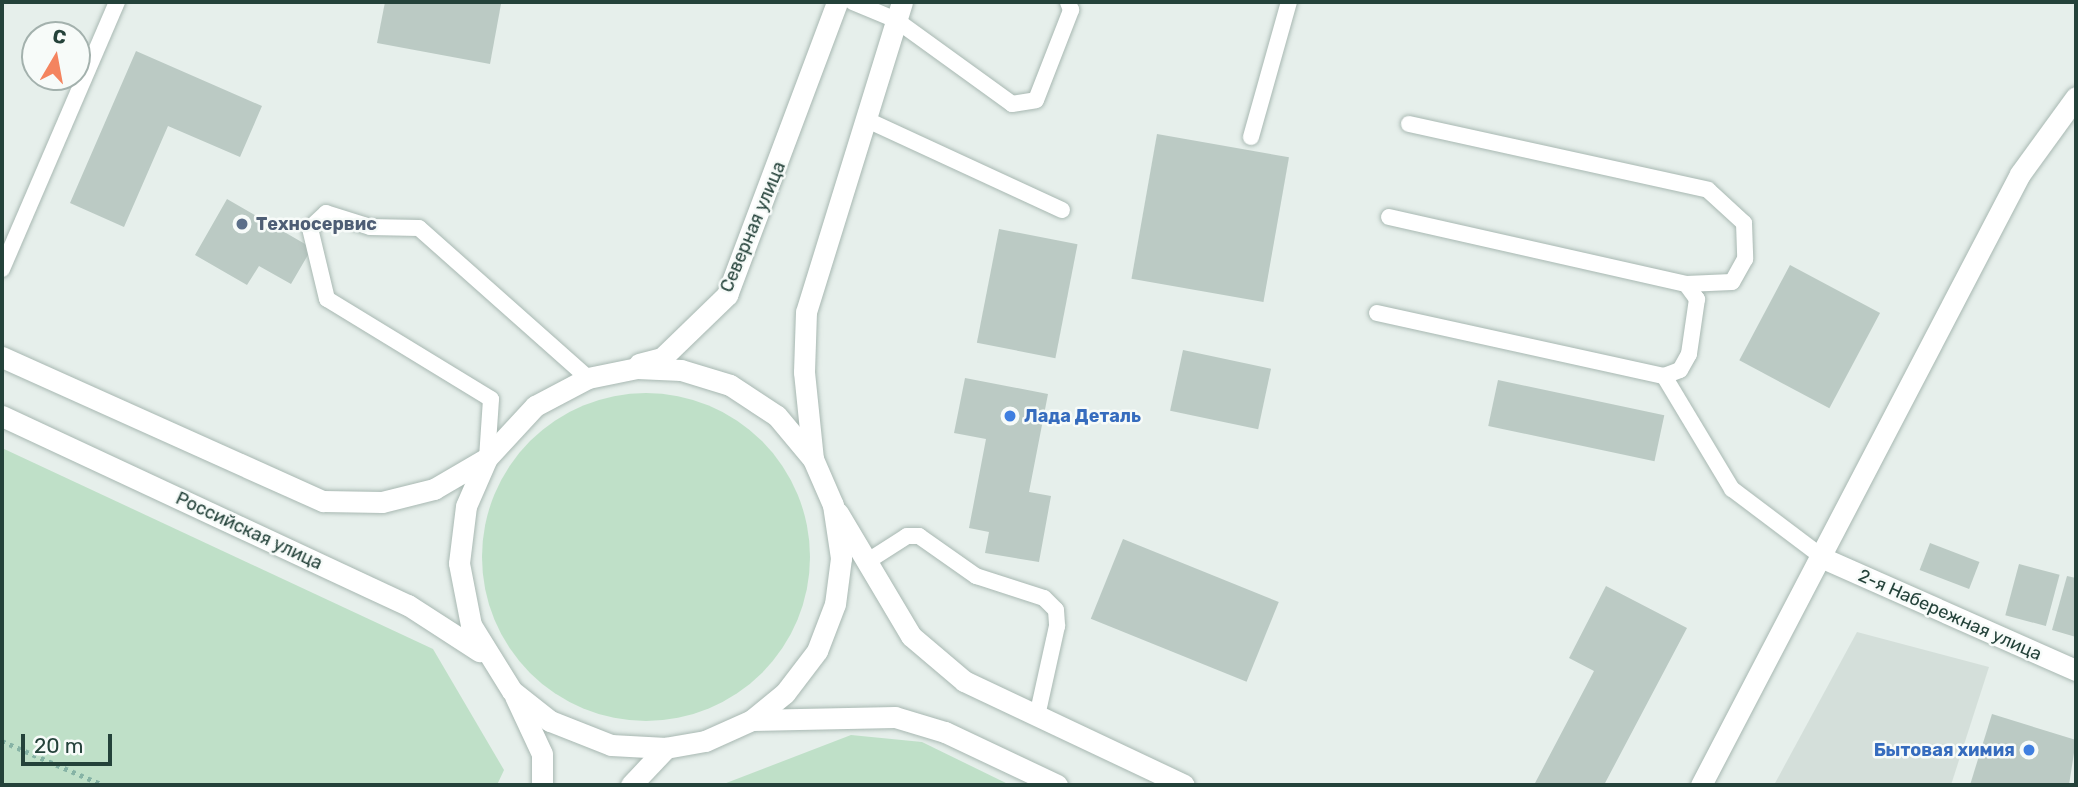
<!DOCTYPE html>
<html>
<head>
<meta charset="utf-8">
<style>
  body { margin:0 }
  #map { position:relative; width:2078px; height:787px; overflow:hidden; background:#e6efeb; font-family:Rubik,sans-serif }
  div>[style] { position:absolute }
  .built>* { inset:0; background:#d4dfda }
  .green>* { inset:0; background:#bfe0c8 }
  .round { border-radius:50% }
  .building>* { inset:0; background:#bbcac4; transform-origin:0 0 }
  .path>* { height:4.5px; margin-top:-2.25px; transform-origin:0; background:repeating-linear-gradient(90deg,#86b3a5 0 3.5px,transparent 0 8.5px) }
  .roads { filter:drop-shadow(0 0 2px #a8b8b2) drop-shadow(0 0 2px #a8b8b2) }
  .lane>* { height:16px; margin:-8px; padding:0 8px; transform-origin:8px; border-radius:8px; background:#fff }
  .street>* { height:21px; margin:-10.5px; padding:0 10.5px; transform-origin:10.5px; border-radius:10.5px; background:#fff }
  .secondary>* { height:21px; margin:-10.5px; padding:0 10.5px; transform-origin:10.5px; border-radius:10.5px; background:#fff }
  .dots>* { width:19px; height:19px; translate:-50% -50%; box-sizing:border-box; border:4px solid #f7fbf9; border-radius:50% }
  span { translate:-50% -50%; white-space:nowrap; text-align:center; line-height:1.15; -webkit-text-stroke:5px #f7fbf9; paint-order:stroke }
  .service-label { font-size:18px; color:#4e5e75; font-weight:700 }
  .left { translate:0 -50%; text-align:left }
  .street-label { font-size:18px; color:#24423a }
  .shop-label { font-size:18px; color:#366cbe; font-weight:700 }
  .right { translate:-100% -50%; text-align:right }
  .frame { position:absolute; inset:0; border:4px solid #24423a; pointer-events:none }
  .north { position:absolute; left:21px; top:21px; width:70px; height:70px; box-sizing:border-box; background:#f7fbf9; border:2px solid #a3b1ad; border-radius:50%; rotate:10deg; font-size:19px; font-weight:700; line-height:28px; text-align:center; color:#24423a }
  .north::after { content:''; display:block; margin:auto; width:24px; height:32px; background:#f4845f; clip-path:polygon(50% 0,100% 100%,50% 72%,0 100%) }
  .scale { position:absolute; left:21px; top:734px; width:91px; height:32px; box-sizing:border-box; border:4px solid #24423a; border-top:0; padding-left:9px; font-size:21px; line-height:24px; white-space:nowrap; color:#24423a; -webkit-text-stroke:5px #f7fbf9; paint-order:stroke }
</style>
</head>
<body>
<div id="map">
  <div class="built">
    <div style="clip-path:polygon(1857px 632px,1989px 667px,1951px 785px,1774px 785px)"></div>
  </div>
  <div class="green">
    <div class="round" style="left:482px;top:393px;width:328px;height:328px"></div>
    <div style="clip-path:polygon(2px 448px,433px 649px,504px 770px,497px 785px,2px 785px)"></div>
    <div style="clip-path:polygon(851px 735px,922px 742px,1010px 785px,721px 785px)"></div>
  </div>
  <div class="building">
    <div style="clip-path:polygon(385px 2px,501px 4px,490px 64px,377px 43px)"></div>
    <div style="clip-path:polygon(136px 51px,262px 106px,240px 157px,168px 126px,124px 227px,70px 203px)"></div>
    <div style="left:1157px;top:134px;width:134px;height:147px;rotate:10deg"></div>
    <div style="clip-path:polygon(227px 199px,312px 248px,291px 284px,259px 266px,247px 285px,195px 255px)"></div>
    <div style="left:999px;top:229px;width:80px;height:116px;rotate:11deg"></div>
    <div style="left:1790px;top:265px;width:102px;height:108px;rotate:28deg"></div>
    <div style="left:1183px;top:350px;width:90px;height:62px;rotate:12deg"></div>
    <div style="clip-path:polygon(965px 378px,1048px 394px,1029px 492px,1051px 496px,1039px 562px,985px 553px,989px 532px,969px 528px,986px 439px,954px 433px)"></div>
    <div style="left:1498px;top:380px;width:170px;height:47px;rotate:12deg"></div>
    <div style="left:1123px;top:539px;width:168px;height:86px;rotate:22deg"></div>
    <div style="left:1930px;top:543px;width:53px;height:29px;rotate:21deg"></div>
    <div style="left:2019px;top:564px;width:42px;height:53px;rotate:15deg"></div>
    <div style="clip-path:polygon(2067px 576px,2076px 578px,2076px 637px,2052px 630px)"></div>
    <div style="clip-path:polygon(1606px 586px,1687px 628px,1604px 785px,1534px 785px,1594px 671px,1569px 658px)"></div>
    <div style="clip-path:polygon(1992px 714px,2076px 740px,2069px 785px,1970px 785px)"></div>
  </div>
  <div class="path">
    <div style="left:2px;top:741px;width:110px;rotate:23.5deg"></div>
  </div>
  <div class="roads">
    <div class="lane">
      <div style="left:853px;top:2px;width:47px;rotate:22.7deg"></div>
      <div style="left:896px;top:20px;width:143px;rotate:35.9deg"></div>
      <div style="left:1012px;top:104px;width:24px;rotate:-9deg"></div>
      <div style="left:1036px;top:100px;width:97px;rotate:-68.7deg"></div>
      <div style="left:1071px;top:10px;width:9px;rotate:-111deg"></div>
      <div style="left:865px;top:119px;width:217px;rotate:24.8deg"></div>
      <div style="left:1409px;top:124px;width:306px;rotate:12.4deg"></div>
      <div style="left:1708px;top:190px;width:49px;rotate:42.5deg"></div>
      <div style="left:1744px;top:223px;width:36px;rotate:88deg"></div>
      <div style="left:1745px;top:259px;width:26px;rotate:119deg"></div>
      <div style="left:1732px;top:282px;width:46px;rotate:177.5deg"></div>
      <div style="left:1251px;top:137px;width:140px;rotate:-74.3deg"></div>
      <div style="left:1389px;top:217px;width:304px;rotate:12.7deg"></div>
      <div style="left:1686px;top:284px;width:19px;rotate:54deg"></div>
      <div style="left:1697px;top:299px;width:56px;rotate:98.3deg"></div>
      <div style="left:1689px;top:354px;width:18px;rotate:119deg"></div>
      <div style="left:1680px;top:370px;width:17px;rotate:159deg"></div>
      <div style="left:2px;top:269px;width:291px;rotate:-66.7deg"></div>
      <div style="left:1377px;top:313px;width:294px;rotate:12.4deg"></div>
      <div style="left:1664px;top:376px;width:132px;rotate:59deg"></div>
      <div style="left:1732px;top:489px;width:116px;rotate:37deg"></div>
      <div style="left:487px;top:458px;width:59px;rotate:-86.1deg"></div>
      <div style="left:491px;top:399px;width:192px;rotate:-148.6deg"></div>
      <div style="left:327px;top:299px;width:73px;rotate:-103.5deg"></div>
      <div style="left:310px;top:228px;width:22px;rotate:-43deg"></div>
      <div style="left:326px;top:213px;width:46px;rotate:17.7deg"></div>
      <div style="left:370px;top:227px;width:49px;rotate:1.2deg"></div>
      <div style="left:419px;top:228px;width:226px;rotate:41.6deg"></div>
      <div style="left:868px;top:561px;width:46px;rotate:-32.7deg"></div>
      <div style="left:907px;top:536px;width:12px"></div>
      <div style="left:919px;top:536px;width:70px;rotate:35.1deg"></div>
      <div style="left:976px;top:576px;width:71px;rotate:17.9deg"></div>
      <div style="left:1044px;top:598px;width:17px;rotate:45deg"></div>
      <div style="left:1056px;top:610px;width:16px;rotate:86deg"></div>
      <div style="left:1057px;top:626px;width:92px;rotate:102.5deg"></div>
    </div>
    <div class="street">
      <div style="left:1825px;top:559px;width:274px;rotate:23.9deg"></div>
      <div style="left:1701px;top:785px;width:689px;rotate:-62.43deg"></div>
      <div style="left:2020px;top:174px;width:95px;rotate:-54deg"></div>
    </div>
    <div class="secondary">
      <div style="left:2px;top:357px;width:352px;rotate:24.2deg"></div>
      <div style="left:323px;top:501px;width:59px;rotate:1deg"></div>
      <div style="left:382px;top:502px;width:54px;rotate:-14deg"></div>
      <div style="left:434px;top:489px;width:61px;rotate:-30.3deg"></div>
      <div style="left:487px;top:458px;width:71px;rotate:-47.3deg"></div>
      <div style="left:535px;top:406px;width:60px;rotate:-27.8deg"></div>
      <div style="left:588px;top:378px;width:50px;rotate:-11.5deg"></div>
      <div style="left:637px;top:368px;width:44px;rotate:2.6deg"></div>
      <div style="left:681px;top:370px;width:51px;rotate:17deg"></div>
      <div style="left:730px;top:385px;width:56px;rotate:33.4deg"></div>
      <div style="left:777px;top:416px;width:56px;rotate:50.1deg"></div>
      <div style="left:813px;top:459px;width:50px;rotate:66.5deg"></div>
      <div style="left:833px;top:505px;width:54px;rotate:81.4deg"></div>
      <div style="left:841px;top:558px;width:46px;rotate:97.4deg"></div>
      <div style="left:835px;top:604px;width:50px;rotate:111deg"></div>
      <div style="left:817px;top:651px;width:53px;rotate:127.3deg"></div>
      <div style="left:785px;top:693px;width:43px;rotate:140.7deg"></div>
      <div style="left:752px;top:720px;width:51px;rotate:155.9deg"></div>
      <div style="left:705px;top:741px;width:40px;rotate:170deg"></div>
      <div style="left:666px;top:748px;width:55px;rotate:-176.9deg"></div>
      <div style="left:611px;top:745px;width:66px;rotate:-158.5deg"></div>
      <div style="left:550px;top:721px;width:48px;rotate:-141.7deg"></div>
      <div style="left:512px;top:691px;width:78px;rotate:-121.8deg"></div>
      <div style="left:471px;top:625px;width:63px;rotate:-101deg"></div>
      <div style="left:459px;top:563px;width:57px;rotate:-83deg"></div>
      <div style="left:466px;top:506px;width:52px;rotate:-66.4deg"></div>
      <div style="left:639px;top:364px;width:24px;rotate:-15deg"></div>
      <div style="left:662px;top:358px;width:91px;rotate:-44.1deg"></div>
      <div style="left:727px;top:295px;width:313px;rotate:-69.4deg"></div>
      <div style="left:2px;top:416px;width:448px;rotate:25deg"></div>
      <div style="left:408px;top:605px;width:85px;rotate:32.9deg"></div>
      <div style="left:813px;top:459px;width:87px;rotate:-95.9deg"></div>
      <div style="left:804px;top:372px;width:60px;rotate:-88.1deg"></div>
      <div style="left:806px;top:312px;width:325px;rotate:-72.8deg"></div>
      <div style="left:838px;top:513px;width:143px;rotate:59.3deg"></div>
      <div style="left:911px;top:636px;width:70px;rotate:40.3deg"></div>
      <div style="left:964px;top:681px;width:243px;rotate:25.3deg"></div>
      <div style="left:515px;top:696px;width:64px;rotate:65deg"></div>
      <div style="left:542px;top:754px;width:31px;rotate:90deg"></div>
      <div style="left:752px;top:720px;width:143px;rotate:-1.2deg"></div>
      <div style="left:895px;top:717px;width:52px;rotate:16.7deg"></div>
      <div style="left:945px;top:732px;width:124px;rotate:25.3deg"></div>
      <div style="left:631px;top:785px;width:51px;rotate:-46.6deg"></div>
    </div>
  </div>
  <div class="dots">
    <div style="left:242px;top:224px;background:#5c6f8a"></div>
    <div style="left:1010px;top:416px;background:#3f7fe0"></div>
    <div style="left:2029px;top:750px;background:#3f7fe0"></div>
  </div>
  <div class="service-label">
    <span class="left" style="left:256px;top:224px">Техносервис</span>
  </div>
  <div class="street-label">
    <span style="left:753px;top:227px;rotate:-67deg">Северная улица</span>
    <span style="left:249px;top:531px;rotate:25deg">Российская улица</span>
    <span style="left:1950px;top:615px;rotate:24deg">2-я Набережная улица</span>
  </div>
  <div class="shop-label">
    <span class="left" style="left:1024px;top:416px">Лада Деталь</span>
    <span class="right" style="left:2015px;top:750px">Бытовая химия</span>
  </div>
  <div class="frame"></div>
  <div class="north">С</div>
  <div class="scale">20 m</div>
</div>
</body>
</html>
